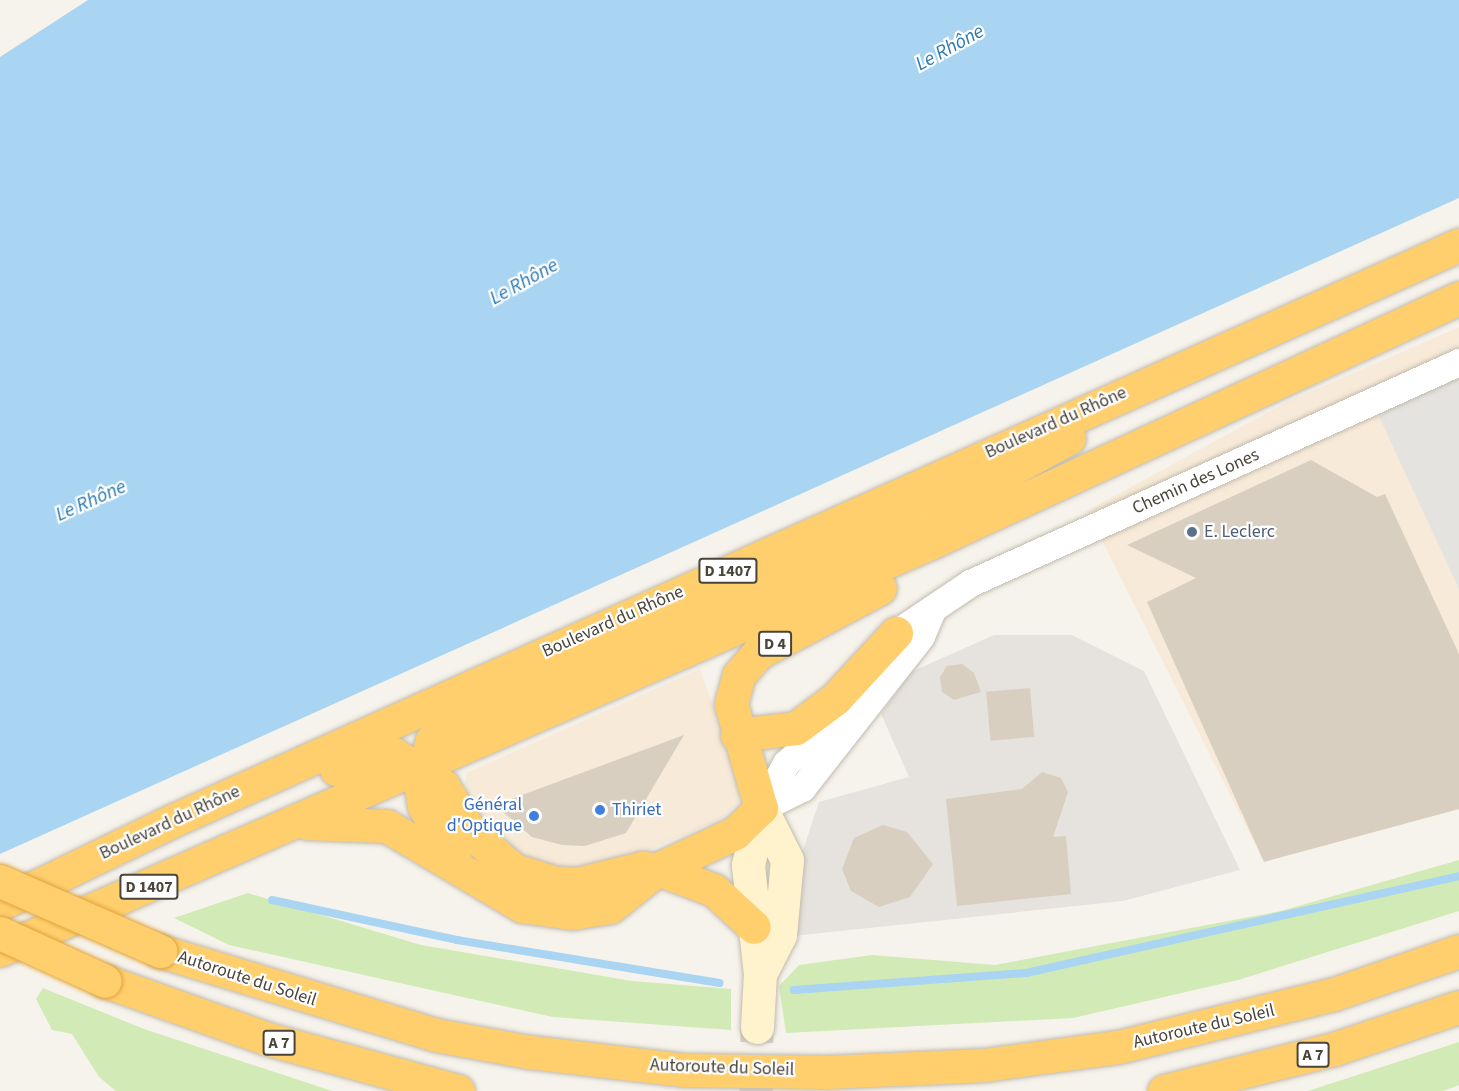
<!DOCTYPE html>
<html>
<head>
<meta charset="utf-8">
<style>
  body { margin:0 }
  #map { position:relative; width:1459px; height:1091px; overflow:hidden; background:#f6f3ec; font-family:"Source Sans 3",sans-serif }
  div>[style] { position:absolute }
  .commercial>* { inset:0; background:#f7ead8 }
  .industrial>* { inset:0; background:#e6e2dd }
  .green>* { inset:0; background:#d2eab5 }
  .parking>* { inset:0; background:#e5e3e0 }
  .water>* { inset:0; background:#a9d4f2 }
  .stream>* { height:8px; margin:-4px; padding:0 4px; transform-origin:4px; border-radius:4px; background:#a9d4f2 }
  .building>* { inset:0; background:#d8cfc1; transform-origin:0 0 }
  .secondary-tunnel>* { height:33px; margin-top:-16.5px; transform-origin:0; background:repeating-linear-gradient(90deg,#d4d0c8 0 33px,transparent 0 49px) }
  .roads { filter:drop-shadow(0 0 2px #c2bbae) drop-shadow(0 0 2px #c2bbae) }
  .street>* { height:27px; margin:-13.5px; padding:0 13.5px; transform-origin:13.5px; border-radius:13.5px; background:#fff }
  .secondary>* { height:33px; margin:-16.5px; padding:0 16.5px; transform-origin:16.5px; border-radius:16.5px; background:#fff3cd }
  .highway>* { height:33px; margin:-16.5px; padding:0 16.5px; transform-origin:16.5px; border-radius:16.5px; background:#ffcf6e }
  .bridges { filter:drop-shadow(0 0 2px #e0a43c) drop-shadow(0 0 2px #e0a43c) }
  .highway-bridge>* { height:33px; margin:-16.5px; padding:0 16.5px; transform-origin:16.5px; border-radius:16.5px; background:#ffcf6e }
  .dots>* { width:16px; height:16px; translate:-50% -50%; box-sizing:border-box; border:3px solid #fff; border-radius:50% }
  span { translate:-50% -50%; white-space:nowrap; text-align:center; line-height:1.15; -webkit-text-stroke:4.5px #fff; paint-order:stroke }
  .shield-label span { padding:2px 4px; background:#fff; border:2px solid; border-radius:4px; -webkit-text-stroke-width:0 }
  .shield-label { font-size:16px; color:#4b4439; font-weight:700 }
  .street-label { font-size:18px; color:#4b4439 }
  .service-label { font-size:18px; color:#4e5e75 }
  .left { translate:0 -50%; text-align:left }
  .shop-label { font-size:18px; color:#366cbe }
  .right { translate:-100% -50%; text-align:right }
  .water-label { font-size:20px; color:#2e7ab2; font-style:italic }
</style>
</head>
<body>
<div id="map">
  <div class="commercial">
    <div style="clip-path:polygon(1459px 327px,1459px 809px,1264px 862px,1087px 511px,1285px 403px)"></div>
    <div style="clip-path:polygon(700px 669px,742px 788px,738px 803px,719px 820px,609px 867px,561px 872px,504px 849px,465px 803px,466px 773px)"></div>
  </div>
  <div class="industrial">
    <div style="clip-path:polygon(994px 635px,1072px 635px,1144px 671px,1240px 870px,1123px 901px,793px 936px,803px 850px,819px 802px,909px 777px,881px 714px,911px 672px)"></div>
  </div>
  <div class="green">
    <div style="clip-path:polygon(1459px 860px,1459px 911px,1238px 980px,1073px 1018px,786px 1033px,779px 986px,799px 965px,872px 955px,995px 965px,1281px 911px)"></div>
    <div style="clip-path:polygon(248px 893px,421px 945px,632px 981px,731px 989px,731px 1030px,553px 1017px,229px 945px,174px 918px)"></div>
    <div style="clip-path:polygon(43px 988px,144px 1029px,332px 1091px,116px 1091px,99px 1077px,72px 1034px,52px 1030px,36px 999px)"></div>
    <div style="clip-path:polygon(1459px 1042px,1459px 1085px,1443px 1091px,1308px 1091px)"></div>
  </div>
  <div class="parking">
    <div style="clip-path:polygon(1459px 372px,1459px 589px,1376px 410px)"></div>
  </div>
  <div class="water">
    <div style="clip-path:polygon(88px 0,1459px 0,1459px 198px,0 854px,0 57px)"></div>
  </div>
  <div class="stream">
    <div style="left:272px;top:900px;width:189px;rotate:12.2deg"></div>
    <div style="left:457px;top:940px;width:266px;rotate:9.3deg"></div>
    <div style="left:794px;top:990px;width:233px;rotate:-4.2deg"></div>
    <div style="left:1026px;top:973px;width:444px;rotate:-12.6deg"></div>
  </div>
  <div class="building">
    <div style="clip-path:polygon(1311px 460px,1377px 497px,1385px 494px,1459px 654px,1459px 809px,1264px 862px,1147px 602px,1196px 578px,1127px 545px)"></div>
    <div style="clip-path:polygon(962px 664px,974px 673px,981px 692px,954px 700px,942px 692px,940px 677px,947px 666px)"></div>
    <div style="left:1030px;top:688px;width:49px;height:44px;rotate:85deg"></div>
    <div style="clip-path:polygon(684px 735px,626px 833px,585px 846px,562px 845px,532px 837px,495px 805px)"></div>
    <div style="clip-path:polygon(1042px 772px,1061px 778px,1068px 792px,1053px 837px,1066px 836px,1071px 894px,957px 906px,946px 799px,1022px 789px)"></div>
    <div style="clip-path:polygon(883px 825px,907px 832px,933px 864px,910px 897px,879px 907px,851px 891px,842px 869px,854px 838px)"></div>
  </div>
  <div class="secondary-tunnel">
    <div style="left:756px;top:1091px;width:64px;rotate:-89.1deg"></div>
  </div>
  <div class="roads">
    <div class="street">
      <div style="left:884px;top:650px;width:21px;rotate:-55deg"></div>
      <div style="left:896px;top:633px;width:89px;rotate:-34deg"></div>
      <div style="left:970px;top:583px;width:537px;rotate:-24.32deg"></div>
      <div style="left:761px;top:808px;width:51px;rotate:-60.9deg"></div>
      <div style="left:786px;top:763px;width:58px;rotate:-40.8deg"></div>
      <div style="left:830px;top:725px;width:39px;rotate:-54deg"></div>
      <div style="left:761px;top:808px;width:46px;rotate:-26deg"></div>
      <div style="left:802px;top:788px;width:193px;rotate:-51.9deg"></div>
      <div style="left:921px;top:636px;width:30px;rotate:-67deg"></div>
    </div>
    <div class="secondary">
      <div style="left:760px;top:974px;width:44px;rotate:-62.9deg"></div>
      <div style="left:780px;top:935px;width:75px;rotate:-84.7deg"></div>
      <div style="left:787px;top:860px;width:58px;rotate:-116.6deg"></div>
      <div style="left:757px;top:1027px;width:53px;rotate:-86.8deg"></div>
      <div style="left:760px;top:974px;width:110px;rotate:-96.3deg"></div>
      <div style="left:748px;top:865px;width:58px;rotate:-77.2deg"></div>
    </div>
    <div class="highway">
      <div style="left:737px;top:735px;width:59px;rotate:-6.8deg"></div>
      <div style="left:796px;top:728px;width:49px;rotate:-36.6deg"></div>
      <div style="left:835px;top:699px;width:90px;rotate:-47.3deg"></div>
      <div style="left:336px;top:769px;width:35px;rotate:-25deg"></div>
      <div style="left:368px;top:754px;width:26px"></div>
      <div style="left:394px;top:754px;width:59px;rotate:33.1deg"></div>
      <div style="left:443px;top:786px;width:55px;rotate:59.2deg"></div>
      <div style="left:471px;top:833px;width:57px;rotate:40.7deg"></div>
      <div style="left:514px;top:870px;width:44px;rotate:17.2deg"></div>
      <div style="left:556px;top:883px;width:21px;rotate:3deg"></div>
      <div style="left:577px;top:884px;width:67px;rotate:-13.8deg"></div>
      <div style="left:642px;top:868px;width:16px;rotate:4deg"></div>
      <div style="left:658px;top:869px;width:60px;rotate:20.6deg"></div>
      <div style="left:714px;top:890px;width:54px;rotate:42.8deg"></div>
      <div style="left:307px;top:823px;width:80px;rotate:2.1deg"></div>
      <div style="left:387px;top:826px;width:157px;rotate:30.7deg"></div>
      <div style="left:522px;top:906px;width:50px;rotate:8deg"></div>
      <div style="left:572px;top:913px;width:38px;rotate:-9deg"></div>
      <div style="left:610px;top:907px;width:61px;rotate:-38.4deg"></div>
      <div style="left:658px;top:869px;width:85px;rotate:-25.1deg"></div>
      <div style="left:735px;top:833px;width:36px;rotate:-44deg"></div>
      <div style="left:761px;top:808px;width:108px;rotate:-106.1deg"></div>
      <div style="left:731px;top:704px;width:30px;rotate:-75deg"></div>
      <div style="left:739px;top:675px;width:29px;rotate:-49deg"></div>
      <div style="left:758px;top:653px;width:138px;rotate:-28deg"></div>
      <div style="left:456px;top:863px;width:65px;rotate:-119.3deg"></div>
      <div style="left:424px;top:806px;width:20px;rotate:-99deg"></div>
      <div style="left:421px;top:786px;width:47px;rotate:-76.6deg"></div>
      <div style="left:432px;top:740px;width:40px;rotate:-32deg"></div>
      <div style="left:466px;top:719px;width:514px;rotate:-23.97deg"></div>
      <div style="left:936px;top:510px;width:151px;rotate:-28.4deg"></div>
      <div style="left:0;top:904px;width:193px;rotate:-25.8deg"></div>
      <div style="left:174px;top:820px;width:1408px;rotate:-24.11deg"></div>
      <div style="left:0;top:950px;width:1015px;rotate:-23.64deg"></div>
      <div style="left:930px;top:543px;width:583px;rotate:-24.85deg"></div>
      <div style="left:160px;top:951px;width:288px;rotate:16.9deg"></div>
      <div style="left:436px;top:1035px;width:96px;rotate:10.3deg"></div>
      <div style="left:530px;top:1052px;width:154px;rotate:6.7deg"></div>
      <div style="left:683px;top:1070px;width:143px;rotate:0.8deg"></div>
      <div style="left:826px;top:1072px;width:158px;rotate:-2.5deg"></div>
      <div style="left:984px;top:1065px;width:135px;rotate:-7.7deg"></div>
      <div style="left:1118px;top:1047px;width:222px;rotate:-13.8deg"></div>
      <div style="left:1334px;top:994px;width:132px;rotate:-19deg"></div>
      <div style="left:105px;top:981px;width:173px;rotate:19.6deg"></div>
      <div style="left:268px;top:1039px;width:197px;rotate:15.3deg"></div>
      <div style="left:1164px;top:1091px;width:175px;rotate:-13.9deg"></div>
      <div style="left:1334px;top:1049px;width:132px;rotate:-18.6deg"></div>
    </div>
  </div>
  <div class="bridges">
    <div class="highway-bridge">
      <div style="left:0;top:881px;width:175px;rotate:23.6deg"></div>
      <div style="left:0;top:933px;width:115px;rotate:24.6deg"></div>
    </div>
  </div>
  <div class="dots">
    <div style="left:1192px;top:532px;background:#5c6f8a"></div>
    <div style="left:600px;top:810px;background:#3f7fe0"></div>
    <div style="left:534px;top:816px;background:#3f7fe0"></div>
  </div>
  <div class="shield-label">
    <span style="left:728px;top:571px">D 1407</span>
    <span style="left:775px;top:644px">D 4</span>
    <span style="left:149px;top:887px">D 1407</span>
    <span style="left:279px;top:1043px">A 7</span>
    <span style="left:1313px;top:1055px">A 7</span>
  </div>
  <div class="street-label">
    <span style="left:1056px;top:423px;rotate:-24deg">Boulevard du Rhône</span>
    <span style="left:1196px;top:482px;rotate:-24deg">Chemin des Lones</span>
    <span style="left:613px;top:622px;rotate:-24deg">Boulevard du Rhône</span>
    <span style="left:170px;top:823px;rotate:-25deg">Boulevard du Rhône</span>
    <span style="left:247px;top:979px;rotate:18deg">Autoroute du Soleil</span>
    <span style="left:1204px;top:1027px;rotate:-13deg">Autoroute du Soleil</span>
    <span style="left:722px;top:1068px;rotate:2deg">Autoroute du Soleil</span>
  </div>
  <div class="service-label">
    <span class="left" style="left:1204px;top:532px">E. Leclerc</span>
  </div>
  <div class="shop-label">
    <span class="right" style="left:522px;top:816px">Général<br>d'Optique</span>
    <span class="left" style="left:612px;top:810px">Thiriet</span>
  </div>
  <div class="water-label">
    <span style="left:950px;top:48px;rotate:-29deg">Le Rhône</span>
    <span style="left:524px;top:282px;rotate:-29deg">Le Rhône</span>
    <span style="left:91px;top:501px;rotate:-24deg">Le Rhône</span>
  </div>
</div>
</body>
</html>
